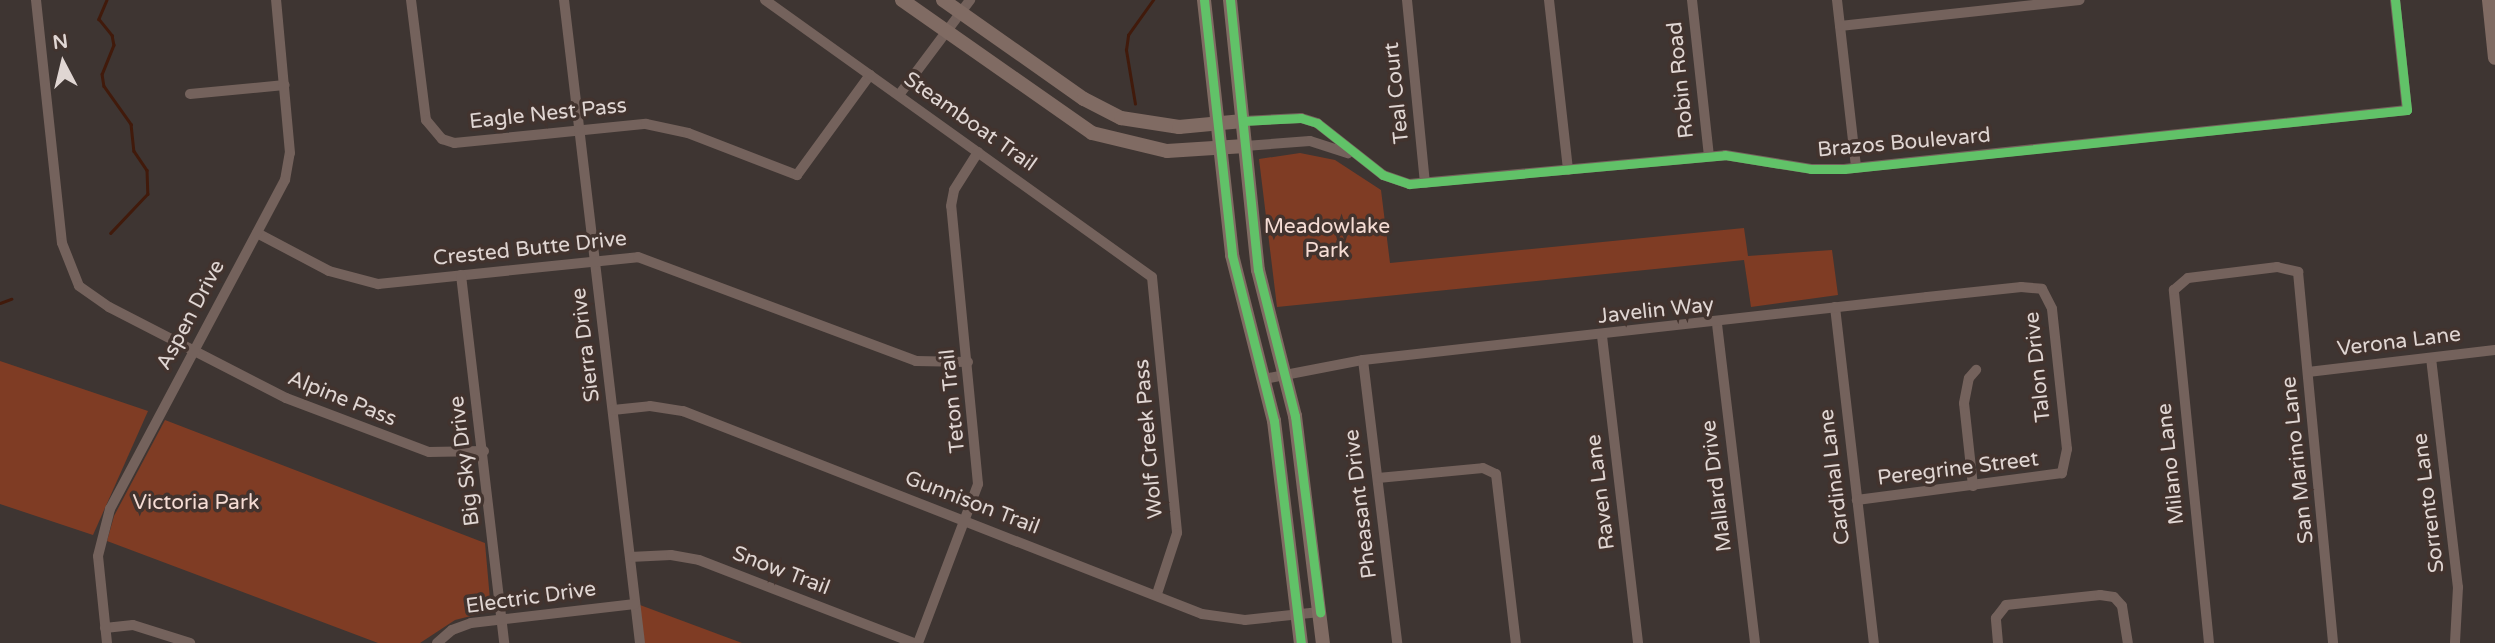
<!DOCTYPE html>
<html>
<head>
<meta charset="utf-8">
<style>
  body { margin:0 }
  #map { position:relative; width:2495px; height:643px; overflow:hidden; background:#3e3532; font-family:"Varela Round",sans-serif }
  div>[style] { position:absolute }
  .green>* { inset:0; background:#7f3c24 }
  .stream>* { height:2.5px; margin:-1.25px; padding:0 1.25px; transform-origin:1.25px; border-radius:1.25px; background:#411a0b }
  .street>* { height:10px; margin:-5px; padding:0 5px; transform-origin:5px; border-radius:5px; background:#74625c }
  .secondary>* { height:14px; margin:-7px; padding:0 7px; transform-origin:7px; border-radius:7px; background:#806b63 }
  .cycleway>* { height:9px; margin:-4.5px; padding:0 4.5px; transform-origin:4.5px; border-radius:4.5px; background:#61c268 }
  span { translate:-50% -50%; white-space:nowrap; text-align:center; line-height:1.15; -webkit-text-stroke:7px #42332e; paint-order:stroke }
  .street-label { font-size:21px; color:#e0d6d3 }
  .park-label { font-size:21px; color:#f5dcd4 }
  .north { position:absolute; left:28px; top:28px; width:70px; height:70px; -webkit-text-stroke:5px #42332e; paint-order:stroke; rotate:353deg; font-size:19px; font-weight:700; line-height:28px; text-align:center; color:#e0d6d3 }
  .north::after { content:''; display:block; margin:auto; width:24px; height:32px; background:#e0d6d3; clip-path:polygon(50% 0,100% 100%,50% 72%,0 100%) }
</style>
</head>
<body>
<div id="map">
  <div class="green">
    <div style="clip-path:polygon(1300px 153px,1335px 160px,1381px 190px,1390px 263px,1744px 228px,1748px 256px,1832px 250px,1838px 295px,1751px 307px,1744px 260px,1277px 307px,1259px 159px)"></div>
    <div style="clip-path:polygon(0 361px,148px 411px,93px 535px,0 504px)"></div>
    <div style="clip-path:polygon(165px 420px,485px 543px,491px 611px,455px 620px,420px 643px,378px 643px,107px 541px,114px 516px)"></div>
    <div style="clip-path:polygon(640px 605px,742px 643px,644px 643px)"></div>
  </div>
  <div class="stream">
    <div style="left:107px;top:0;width:21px;rotate:113deg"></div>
    <div style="left:99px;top:19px;width:21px;rotate:51deg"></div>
    <div style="left:112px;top:35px;width:10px;rotate:79deg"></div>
    <div style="left:114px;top:45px;width:31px;rotate:112deg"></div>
    <div style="left:102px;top:74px;width:12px;rotate:81deg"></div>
    <div style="left:104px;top:86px;width:47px;rotate:54.6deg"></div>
    <div style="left:131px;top:124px;width:27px;rotate:84deg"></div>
    <div style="left:134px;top:151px;width:23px;rotate:56deg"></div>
    <div style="left:147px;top:170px;width:24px;rotate:88deg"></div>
    <div style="left:148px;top:194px;width:54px;rotate:133.5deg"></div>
    <div style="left:1135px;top:104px;width:55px;rotate:-99.5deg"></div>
    <div style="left:1126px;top:50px;width:15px;rotate:-82deg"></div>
    <div style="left:1128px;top:35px;width:43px;rotate:-54.5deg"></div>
    <div style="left:0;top:303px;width:12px;rotate:-20deg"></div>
  </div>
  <div class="street">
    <div style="left:36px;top:0;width:244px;rotate:83.9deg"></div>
    <div style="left:62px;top:243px;width:46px;rotate:68.4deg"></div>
    <div style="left:79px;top:286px;width:37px;rotate:35deg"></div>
    <div style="left:109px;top:307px;width:199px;rotate:27.2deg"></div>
    <div style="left:286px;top:398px;width:153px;rotate:20.7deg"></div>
    <div style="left:429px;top:452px;width:55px;rotate:-1deg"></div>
    <div style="left:411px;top:0;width:121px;rotate:82.9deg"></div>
    <div style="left:426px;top:120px;width:25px;rotate:50deg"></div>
    <div style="left:442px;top:139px;width:13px;rotate:18deg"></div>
    <div style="left:454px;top:143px;width:193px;rotate:-5.7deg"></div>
    <div style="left:646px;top:124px;width:43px;rotate:12.1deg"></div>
    <div style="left:688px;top:133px;width:117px;rotate:21.1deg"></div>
    <div style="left:797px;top:175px;width:124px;rotate:-53.9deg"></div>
    <div style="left:564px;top:0;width:647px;rotate:83.26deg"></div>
    <div style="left:765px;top:0;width:476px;rotate:35.6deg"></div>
    <div style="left:1152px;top:277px;width:257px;rotate:84.4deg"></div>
    <div style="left:1177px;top:533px;width:64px;rotate:108.2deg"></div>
    <div style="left:1407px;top:0;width:184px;rotate:84.4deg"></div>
    <div style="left:1549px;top:0;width:171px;rotate:83.6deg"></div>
    <div style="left:1692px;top:0;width:157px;rotate:83.8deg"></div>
    <div style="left:1837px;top:0;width:169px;rotate:83.5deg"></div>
    <div style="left:1840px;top:26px;width:241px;rotate:-6.2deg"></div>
    <div style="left:190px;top:94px;width:95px;rotate:-5.4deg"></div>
    <div style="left:899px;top:95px;width:119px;rotate:-53.2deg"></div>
    <div style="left:1243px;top:121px;width:58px;rotate:-3deg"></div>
    <div style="left:1301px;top:118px;width:17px;rotate:17deg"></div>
    <div style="left:1317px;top:123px;width:84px;rotate:38.2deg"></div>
    <div style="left:1383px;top:175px;width:28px;rotate:19deg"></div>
    <div style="left:1409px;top:184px;width:317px;rotate:-5.2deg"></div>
    <div style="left:1725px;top:155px;width:87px;rotate:9.2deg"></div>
    <div style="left:1811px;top:169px;width:33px"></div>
    <div style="left:1844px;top:169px;width:566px;rotate:-5.98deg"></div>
    <div style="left:2407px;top:110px;width:111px;rotate:-96.2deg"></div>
    <div style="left:1245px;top:146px;width:65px;rotate:-4.4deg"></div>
    <div style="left:1310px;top:141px;width:40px;rotate:18deg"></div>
    <div style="left:257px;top:233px;width:81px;rotate:27.8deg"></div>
    <div style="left:329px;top:271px;width:51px;rotate:14.9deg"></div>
    <div style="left:378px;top:284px;width:261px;rotate:-5.9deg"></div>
    <div style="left:638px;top:257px;width:297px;rotate:20.5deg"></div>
    <div style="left:916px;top:361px;width:52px;rotate:1.1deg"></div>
    <div style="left:461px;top:275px;width:371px;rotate:83.3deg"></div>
    <div style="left:1835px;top:307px;width:338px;rotate:83.4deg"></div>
    <div style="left:1717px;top:324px;width:321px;rotate:83.2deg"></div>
    <div style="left:1602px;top:336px;width:309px;rotate:83.3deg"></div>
    <div style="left:2431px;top:358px;width:231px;rotate:83.3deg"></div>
    <div style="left:2458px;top:587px;width:56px;rotate:93.1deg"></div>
    <div style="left:1363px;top:360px;width:285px;rotate:83.1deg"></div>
    <div style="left:2308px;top:372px;width:188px;rotate:-6.7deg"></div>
    <div style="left:1264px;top:379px;width:101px;rotate:-10.9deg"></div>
    <div style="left:1363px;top:360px;width:568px;rotate:-6.37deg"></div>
    <div style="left:1927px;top:297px;width:95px;rotate:-6.1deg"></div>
    <div style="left:2021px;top:287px;width:21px;rotate:5deg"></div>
    <div style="left:2042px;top:289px;width:22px;rotate:63deg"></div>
    <div style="left:2052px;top:309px;width:141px;rotate:83.9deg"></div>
    <div style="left:2067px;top:449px;width:25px;rotate:102deg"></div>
    <div style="left:2062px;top:473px;width:207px;rotate:172.5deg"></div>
    <div style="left:613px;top:410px;width:37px;rotate:-6deg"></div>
    <div style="left:650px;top:406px;width:33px;rotate:9deg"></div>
    <div style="left:683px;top:411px;width:557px;rotate:21.36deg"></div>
    <div style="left:1202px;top:614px;width:43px;rotate:7.9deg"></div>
    <div style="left:1245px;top:620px;width:75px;rotate:-6.1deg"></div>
    <div style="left:1378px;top:478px;width:105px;rotate:-5.4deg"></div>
    <div style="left:1483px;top:468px;width:14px;rotate:25deg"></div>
    <div style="left:1496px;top:474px;width:170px;rotate:83.3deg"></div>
    <div style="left:1973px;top:486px;width:83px;rotate:-96.2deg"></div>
    <div style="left:1964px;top:403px;width:25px;rotate:-79deg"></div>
    <div style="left:1969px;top:378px;width:11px;rotate:-49deg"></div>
    <div style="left:630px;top:557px;width:41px;rotate:-2.8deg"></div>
    <div style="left:671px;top:555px;width:28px;rotate:10deg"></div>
    <div style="left:699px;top:560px;width:230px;rotate:21.1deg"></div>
    <div style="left:105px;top:628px;width:28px;rotate:-6deg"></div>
    <div style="left:133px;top:625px;width:60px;rotate:17.5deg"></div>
    <div style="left:107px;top:643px;width:87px;rotate:-95.9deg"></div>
    <div style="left:98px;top:556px;width:49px;rotate:-75.7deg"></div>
    <div style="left:110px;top:509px;width:373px;rotate:-62deg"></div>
    <div style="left:285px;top:180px;width:27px;rotate:-80deg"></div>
    <div style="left:290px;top:153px;width:154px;rotate:-95.2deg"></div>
    <div style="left:437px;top:643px;width:20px;rotate:-41deg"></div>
    <div style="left:452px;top:630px;width:20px;rotate:-20deg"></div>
    <div style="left:471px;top:623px;width:165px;rotate:-6.6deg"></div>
    <div style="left:918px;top:643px;width:170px;rotate:-69.3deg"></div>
    <div style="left:978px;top:484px;width:279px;rotate:-95.5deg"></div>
    <div style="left:951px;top:206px;width:16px;rotate:-79deg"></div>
    <div style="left:954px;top:190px;width:45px;rotate:-57.7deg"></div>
    <div style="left:1998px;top:643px;width:25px;rotate:-95deg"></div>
    <div style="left:1996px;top:618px;width:16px;rotate:-52deg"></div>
    <div style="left:2006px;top:605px;width:95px;rotate:-6.1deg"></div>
    <div style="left:2100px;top:595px;width:14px;rotate:8deg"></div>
    <div style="left:2114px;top:597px;width:12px;rotate:48deg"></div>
    <div style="left:2122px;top:606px;width:37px;rotate:81deg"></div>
    <div style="left:2209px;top:643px;width:355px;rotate:-95.7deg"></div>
    <div style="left:2174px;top:290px;width:18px;rotate:-41deg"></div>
    <div style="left:2188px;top:278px;width:90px;rotate:-7deg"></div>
    <div style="left:2277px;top:267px;width:22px;rotate:13deg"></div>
    <div style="left:2298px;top:272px;width:373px;rotate:84.6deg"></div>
  </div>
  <div class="secondary">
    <div style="left:902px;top:0;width:232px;rotate:35deg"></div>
    <div style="left:1092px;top:133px;width:77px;rotate:13.5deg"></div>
    <div style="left:1167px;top:151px;width:78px;rotate:-3.7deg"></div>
    <div style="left:943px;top:0;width:172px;rotate:35.1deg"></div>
    <div style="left:1084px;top:99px;width:42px;rotate:27.2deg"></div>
    <div style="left:1121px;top:118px;width:59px;rotate:8.8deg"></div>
    <div style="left:1179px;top:127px;width:64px;rotate:-5.4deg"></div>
    <div style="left:1204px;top:0;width:257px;rotate:83.7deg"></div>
    <div style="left:1232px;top:255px;width:171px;rotate:75.8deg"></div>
    <div style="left:1274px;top:421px;width:224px;rotate:83.1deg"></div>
    <div style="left:1230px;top:0;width:271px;rotate:84.1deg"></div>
    <div style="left:1258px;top:270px;width:151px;rotate:75.8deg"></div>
    <div style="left:1295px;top:416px;width:229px;rotate:83deg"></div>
    <div style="left:2489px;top:0;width:58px;rotate:84.1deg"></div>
  </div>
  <div class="cycleway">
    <div style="left:1204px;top:0;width:257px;rotate:83.7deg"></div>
    <div style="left:1232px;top:255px;width:171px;rotate:75.8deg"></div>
    <div style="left:1274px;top:421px;width:224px;rotate:83.1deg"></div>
    <div style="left:1230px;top:0;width:271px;rotate:84.1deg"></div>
    <div style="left:1258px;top:270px;width:151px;rotate:75.8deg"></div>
    <div style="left:1295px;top:416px;width:198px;rotate:82.7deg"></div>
    <div style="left:1243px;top:121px;width:58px;rotate:-3deg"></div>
    <div style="left:1301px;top:118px;width:17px;rotate:17deg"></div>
    <div style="left:1317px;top:123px;width:84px;rotate:38.2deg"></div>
    <div style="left:1383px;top:175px;width:28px;rotate:19deg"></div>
    <div style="left:1409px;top:184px;width:317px;rotate:-5.2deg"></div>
    <div style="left:1725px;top:155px;width:87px;rotate:9.2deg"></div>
    <div style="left:1811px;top:169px;width:33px"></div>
    <div style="left:1844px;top:169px;width:566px;rotate:-5.98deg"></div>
    <div style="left:2407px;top:110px;width:111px;rotate:-96.2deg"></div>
  </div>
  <div class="street-label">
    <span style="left:1681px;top:80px;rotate:-96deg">Robin Road</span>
    <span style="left:1397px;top:93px;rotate:-96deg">Teal Court</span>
    <span style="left:548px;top:114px;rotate:-6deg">Eagle Nest Pass</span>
    <span style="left:970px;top:122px;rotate:35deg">Steamboat Trail</span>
    <span style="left:1904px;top:143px;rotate:-5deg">Brazos Boulevard</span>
    <span style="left:530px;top:249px;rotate:-6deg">Crested Butte Drive</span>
    <span style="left:1656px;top:311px;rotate:-6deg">Javelin Way</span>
    <span style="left:191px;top:315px;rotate:-62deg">Aspen Drive</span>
    <span style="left:2399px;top:342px;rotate:-7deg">Verona Lane</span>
    <span style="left:586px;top:345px;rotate:-97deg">Sierra Drive</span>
    <span style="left:2038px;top:367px;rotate:-96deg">Talon Drive</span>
    <span style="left:342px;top:399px;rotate:22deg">Alpine Pass</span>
    <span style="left:953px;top:401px;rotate:-96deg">Teton Trail</span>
    <span style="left:1149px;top:439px;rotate:-95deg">Wolf Creek Pass</span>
    <span style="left:2298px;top:460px;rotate:-96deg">San Marino Lane</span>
    <span style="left:465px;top:461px;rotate:-97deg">Big Sky Drive</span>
    <span style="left:2171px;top:464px;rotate:-96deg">Milano Lane</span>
    <span style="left:1958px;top:469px;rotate:-7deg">Peregrine Street</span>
    <span style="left:1835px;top:477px;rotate:-97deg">Cardinal Lane</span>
    <span style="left:1717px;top:486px;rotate:-97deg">Mallard Drive</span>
    <span style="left:1601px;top:492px;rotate:-97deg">Raven Lane</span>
    <span style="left:972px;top:503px;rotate:21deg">Gunnison Trail</span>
    <span style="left:2429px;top:503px;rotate:-97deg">Sorrento Lane</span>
    <span style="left:1361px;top:504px;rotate:-97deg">Pheasant Drive</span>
    <span style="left:781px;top:571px;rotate:21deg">Snow Trail</span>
    <span style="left:531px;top:598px;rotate:-8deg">Electric Drive</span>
  </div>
  <div class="park-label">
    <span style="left:1327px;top:239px">Meadowlake<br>Park</span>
    <span style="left:196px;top:503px">Victoria Park</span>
  </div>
  <div class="north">N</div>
</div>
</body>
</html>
